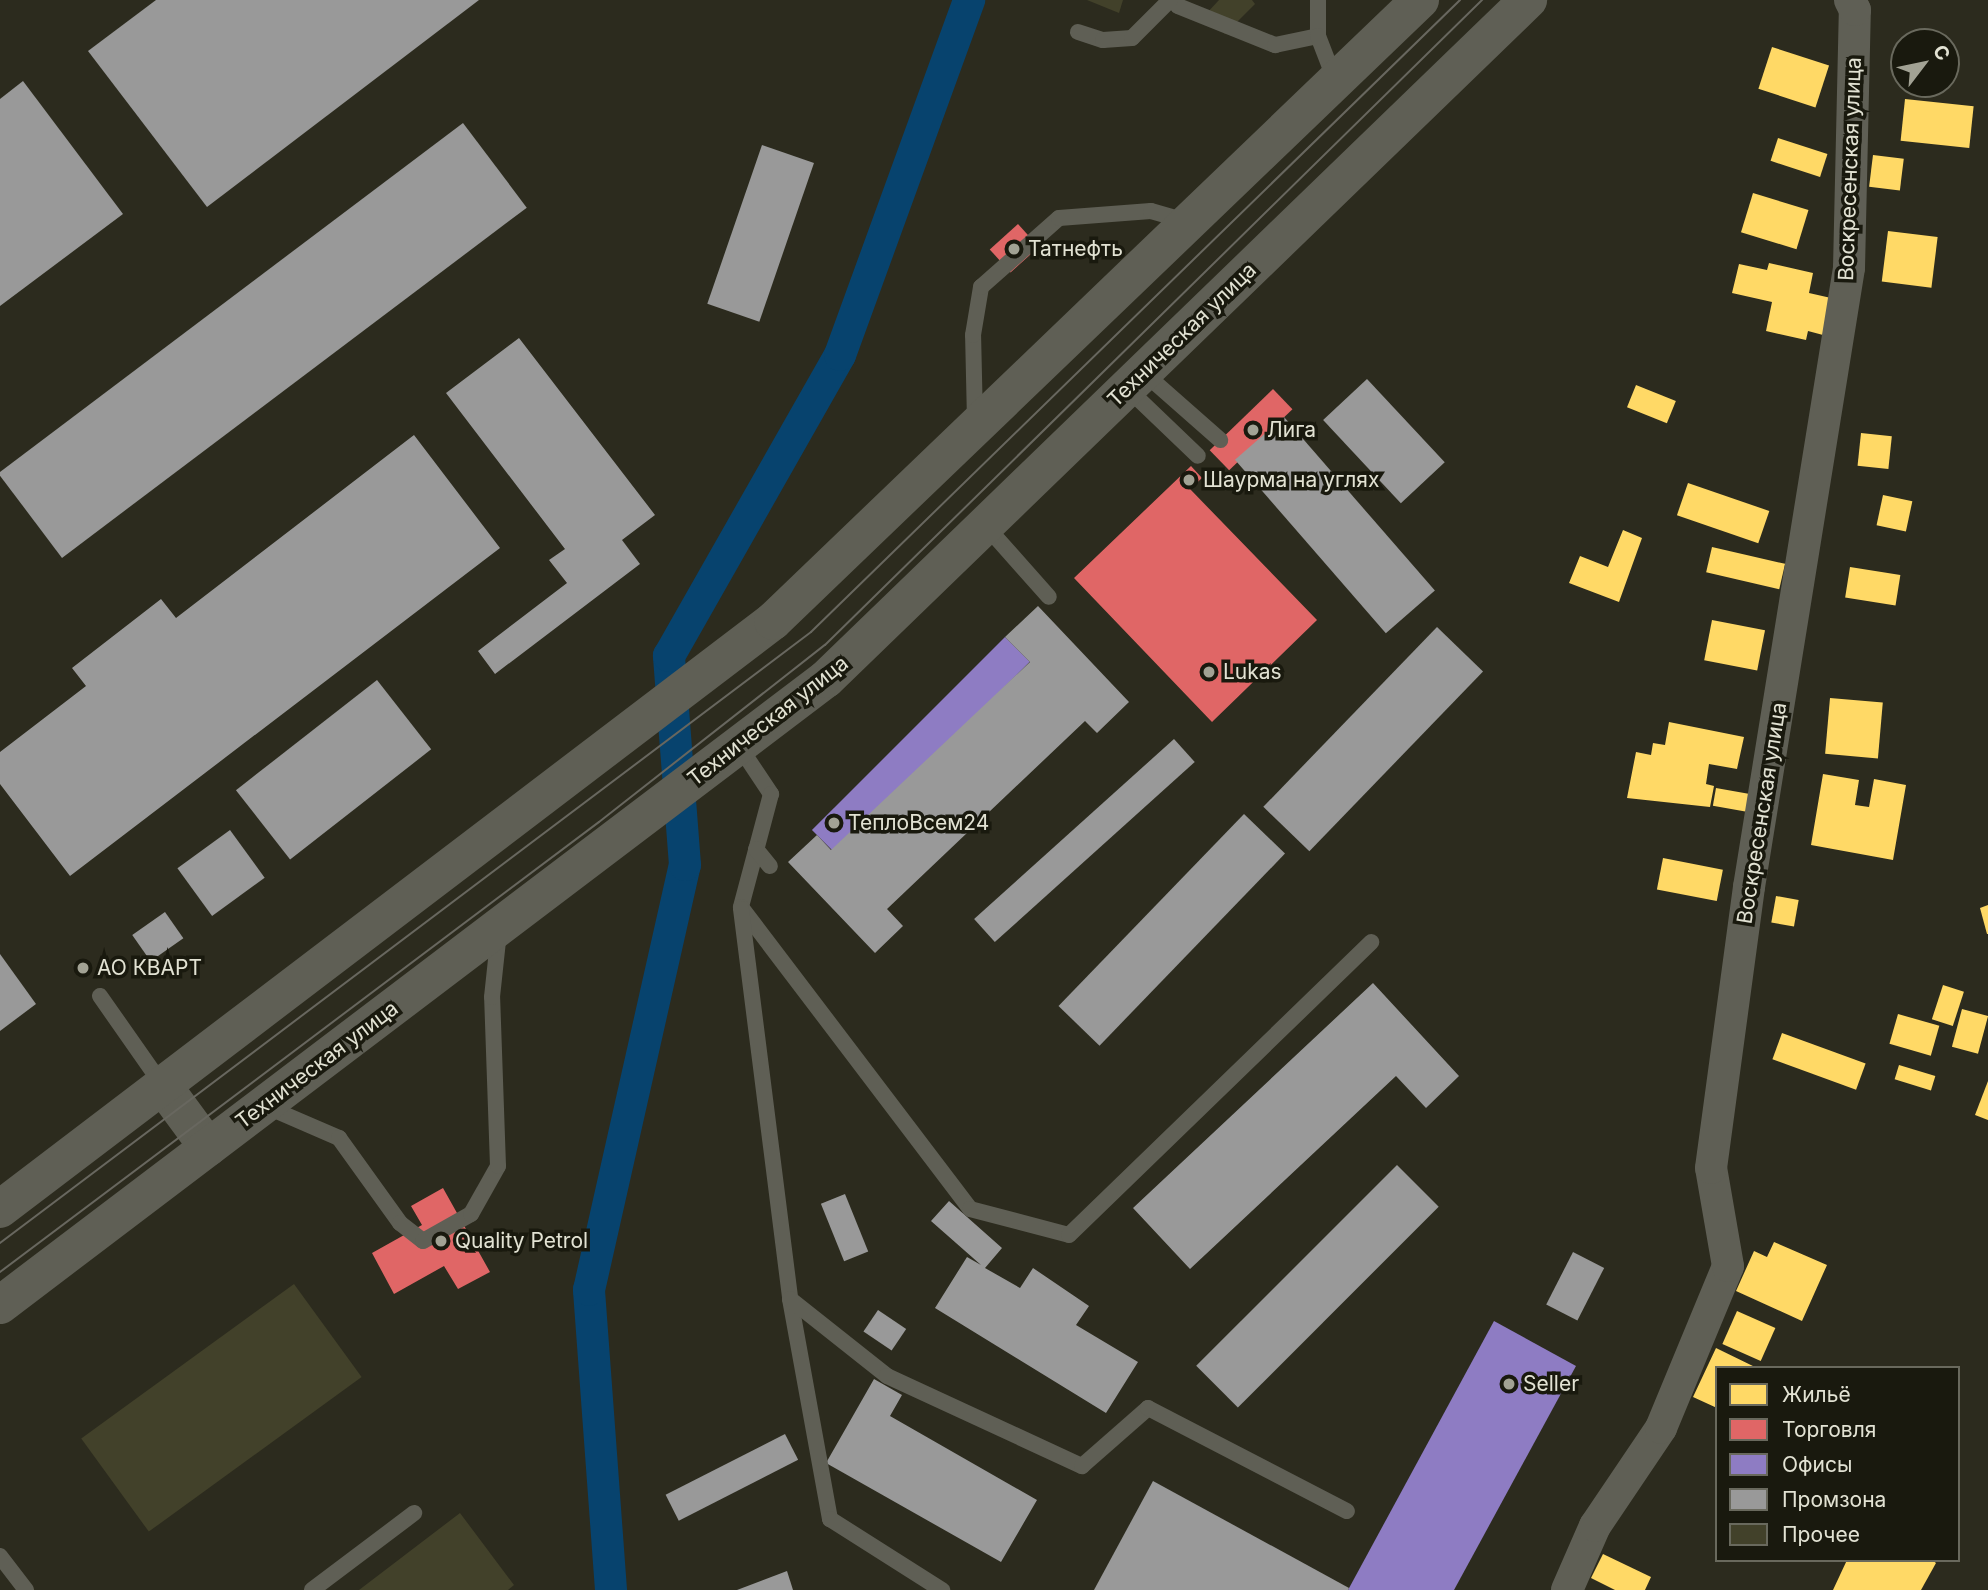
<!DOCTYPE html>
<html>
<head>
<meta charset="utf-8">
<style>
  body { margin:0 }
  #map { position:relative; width:1988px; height:1590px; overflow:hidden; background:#2c2b1e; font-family:Inter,sans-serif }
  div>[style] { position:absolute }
  .homes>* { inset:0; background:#ffd966; transform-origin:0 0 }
  .shops>* { inset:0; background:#e06666; transform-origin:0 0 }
  .offices>* { inset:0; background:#8e7cc3; transform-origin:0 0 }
  .industry>* { inset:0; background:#999; transform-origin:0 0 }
  .canal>* { height:32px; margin:-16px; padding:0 16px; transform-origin:16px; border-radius:16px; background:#07436e }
  .building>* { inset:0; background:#42412a; transform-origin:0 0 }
  .service>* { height:16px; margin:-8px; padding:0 8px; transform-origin:8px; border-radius:8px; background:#5f5f55 }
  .minor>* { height:32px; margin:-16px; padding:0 16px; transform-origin:16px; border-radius:16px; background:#5f5f55 }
  .secondary>* { height:38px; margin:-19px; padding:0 19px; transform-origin:19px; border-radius:19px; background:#5f5f55 }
  .tram>* { height:2px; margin:-1px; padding:0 1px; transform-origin:1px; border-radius:1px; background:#68675f }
  .dots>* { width:19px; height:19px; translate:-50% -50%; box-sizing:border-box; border:4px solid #19190e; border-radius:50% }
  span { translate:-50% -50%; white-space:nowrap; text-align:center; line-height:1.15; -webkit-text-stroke:7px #19190e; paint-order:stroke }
  .street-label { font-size:21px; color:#e2e2d3 }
  .poi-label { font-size:21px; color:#e2e2d3 }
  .left { translate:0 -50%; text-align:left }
  .legend { position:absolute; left:1715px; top:1366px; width:245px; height:196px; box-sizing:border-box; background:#19190e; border:2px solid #69695d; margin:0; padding:9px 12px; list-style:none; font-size:21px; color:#e2e2d3 }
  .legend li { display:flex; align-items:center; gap:14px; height:35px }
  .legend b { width:35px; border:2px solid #69695d }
  .north { position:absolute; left:1890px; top:28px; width:70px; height:70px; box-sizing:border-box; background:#19190e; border:2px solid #69695d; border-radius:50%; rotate:58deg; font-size:19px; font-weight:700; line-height:28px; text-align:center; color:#e2e2d3 }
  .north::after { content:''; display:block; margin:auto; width:24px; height:32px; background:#a2a294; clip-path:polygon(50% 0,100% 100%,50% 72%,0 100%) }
</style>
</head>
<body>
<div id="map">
  <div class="homes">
    <div style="left:1772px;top:47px;width:60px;height:44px;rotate:18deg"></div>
    <div style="left:1905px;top:99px;width:69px;height:42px;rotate:6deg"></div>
    <div style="left:1778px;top:138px;width:52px;height:24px;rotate:18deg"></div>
    <div style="left:1873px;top:155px;width:31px;height:32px;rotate:7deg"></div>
    <div style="left:1753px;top:193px;width:58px;height:41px;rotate:17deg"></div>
    <div style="left:1888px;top:231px;width:50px;height:51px;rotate:7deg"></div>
    <div style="clip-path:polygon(1769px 263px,1813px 273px,1809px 293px,1831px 298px,1823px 335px,1808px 331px,1806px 340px,1766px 331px,1772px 302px,1732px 293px,1739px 264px,1767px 270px)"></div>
    <div style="left:1636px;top:385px;width:43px;height:24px;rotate:22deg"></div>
    <div style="left:1861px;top:433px;width:31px;height:33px;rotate:6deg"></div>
    <div style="left:1688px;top:483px;width:86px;height:34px;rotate:19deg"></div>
    <div style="left:1883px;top:495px;width:30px;height:31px;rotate:12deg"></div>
    <div style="clip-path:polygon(1623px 530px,1642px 538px,1619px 602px,1569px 583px,1580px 556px,1608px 567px)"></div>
    <div style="left:1712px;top:547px;width:75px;height:26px;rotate:13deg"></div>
    <div style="left:1850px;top:567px;width:51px;height:31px;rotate:9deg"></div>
    <div style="left:1712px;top:620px;width:54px;height:41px;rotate:11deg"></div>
    <div style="left:1830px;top:698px;width:53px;height:56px;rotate:5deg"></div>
    <div style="clip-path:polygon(1669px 722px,1744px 737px,1737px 769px,1709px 764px,1706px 784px,1714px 786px,1710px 807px,1627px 798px,1636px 752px,1651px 755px,1653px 743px,1665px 745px)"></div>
    <div style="clip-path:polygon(1823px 774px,1859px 780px,1855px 805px,1869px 807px,1874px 779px,1906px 785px,1893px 860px,1811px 845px)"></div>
    <div style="left:1716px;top:788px;width:40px;height:18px;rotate:10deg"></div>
    <div style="left:1663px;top:858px;width:61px;height:32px;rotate:11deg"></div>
    <div style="left:1776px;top:896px;width:23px;height:27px;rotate:10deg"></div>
    <div style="clip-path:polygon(1988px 905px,1988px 934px,1987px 934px,1980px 908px)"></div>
    <div style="left:1943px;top:985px;width:22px;height:36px;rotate:18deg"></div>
    <div style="left:1962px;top:1009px;width:27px;height:39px;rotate:15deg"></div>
    <div style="left:1898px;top:1014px;width:43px;height:31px;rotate:16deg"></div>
    <div style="left:1782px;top:1033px;width:89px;height:28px;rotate:20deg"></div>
    <div style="left:1899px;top:1065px;width:38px;height:15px;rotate:17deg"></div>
    <div style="clip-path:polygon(1988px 1081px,1988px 1120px,1975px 1115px)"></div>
    <div style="clip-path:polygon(1774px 1242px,1827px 1265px,1802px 1321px,1736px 1291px,1754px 1251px,1767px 1257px)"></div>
    <div style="left:1737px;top:1311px;width:42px;height:36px;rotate:24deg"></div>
    <div style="clip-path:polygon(1716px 1348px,1757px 1368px,1717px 1368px,1717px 1408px,1693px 1397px)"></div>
    <div style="clip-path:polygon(1603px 1554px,1651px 1577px,1645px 1590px,1615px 1590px,1591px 1578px)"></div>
    <div style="clip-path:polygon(1847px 1560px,1932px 1560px,1936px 1563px,1921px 1590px,1833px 1590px)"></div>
  </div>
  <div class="shops">
    <div style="left:1018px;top:224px;width:31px;height:38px;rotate:48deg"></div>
    <div style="left:1273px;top:389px;width:28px;height:88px;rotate:46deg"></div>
    <div style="clip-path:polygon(1191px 466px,1202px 478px,1190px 489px,1317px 620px,1212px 722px,1074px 578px)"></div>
    <div style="clip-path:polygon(443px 1188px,490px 1272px,458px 1289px,444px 1266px,394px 1294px,372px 1253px,422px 1225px,411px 1206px)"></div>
  </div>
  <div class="offices">
    <div style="left:1005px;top:637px;width:35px;height:273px;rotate:45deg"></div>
    <div style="clip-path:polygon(1494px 1321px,1576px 1366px,1454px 1590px,1348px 1590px)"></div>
  </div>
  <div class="industry">
    <div style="clip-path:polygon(156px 0,479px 0,207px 207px,88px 51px)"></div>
    <div style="clip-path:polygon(23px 81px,123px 214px,0 306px,0 99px)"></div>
    <div style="left:463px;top:123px;width:106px;height:582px;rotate:53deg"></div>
    <div style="left:762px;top:145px;width:55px;height:168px;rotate:19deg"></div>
    <div style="clip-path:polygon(519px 338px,655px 515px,622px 540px,640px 564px,495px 674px,478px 651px,567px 583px,549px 560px,565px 549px,446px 393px)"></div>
    <div style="left:1367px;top:379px;width:114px;height:60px;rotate:47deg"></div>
    <div style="left:1284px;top:417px;width:230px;height:65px;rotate:49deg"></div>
    <div style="clip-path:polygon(414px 435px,500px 548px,70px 876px,0 784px,0 752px,86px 686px,72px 668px,161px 599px,176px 618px)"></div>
    <div style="clip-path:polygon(1038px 606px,1129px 702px,1097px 733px,1085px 721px,887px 909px,903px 926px,875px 953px,788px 862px,817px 835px,831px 850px,1030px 662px,1005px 637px)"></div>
    <div style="left:1437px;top:627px;width:64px;height:250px;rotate:44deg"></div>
    <div style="left:377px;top:680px;width:88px;height:179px;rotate:52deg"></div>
    <div style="left:1174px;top:739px;width:31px;height:269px;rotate:48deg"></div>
    <div style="left:1244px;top:814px;width:57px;height:267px;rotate:44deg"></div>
    <div style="left:230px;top:830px;width:59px;height:65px;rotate:54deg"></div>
    <div style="left:165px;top:912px;width:32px;height:40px;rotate:55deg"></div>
    <div style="clip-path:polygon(0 954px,36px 1004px,0 1031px)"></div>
    <div style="clip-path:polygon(1373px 983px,1459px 1076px,1426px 1108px,1396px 1076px,1190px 1269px,1133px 1208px)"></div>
    <div style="left:1397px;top:1165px;width:59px;height:284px;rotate:45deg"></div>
    <div style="left:845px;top:1194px;width:62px;height:26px;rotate:68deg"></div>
    <div style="clip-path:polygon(949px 1201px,1002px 1248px,985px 1268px,1020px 1288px,1033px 1268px,1089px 1306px,1076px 1325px,1138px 1362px,1106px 1413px,935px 1308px,967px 1257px,981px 1265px,931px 1221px)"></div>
    <div style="left:1573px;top:1252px;width:35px;height:59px;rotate:27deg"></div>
    <div style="left:878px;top:1310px;width:34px;height:26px;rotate:34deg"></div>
    <div style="clip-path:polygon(874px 1379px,902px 1395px,890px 1416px,1037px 1500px,1001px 1562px,826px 1463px)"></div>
    <div style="left:785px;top:1434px;width:29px;height:134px;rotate:63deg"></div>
    <div style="clip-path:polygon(1153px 1481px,1349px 1588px,1348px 1590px,1094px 1590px)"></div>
    <div style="clip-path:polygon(787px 1571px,793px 1590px,737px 1590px)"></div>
  </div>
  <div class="canal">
    <div style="left:611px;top:1590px;width:301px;rotate:-94.2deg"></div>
    <div style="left:589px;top:1290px;width:436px;rotate:-77.3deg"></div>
    <div style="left:685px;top:865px;width:210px;rotate:-94.4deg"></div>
    <div style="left:669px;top:656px;width:346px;rotate:-60.4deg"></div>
    <div style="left:840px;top:355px;width:378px;rotate:-70deg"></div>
  </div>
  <div class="building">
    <div style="clip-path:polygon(1087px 0,1123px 0,1119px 13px)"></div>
    <div style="clip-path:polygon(1219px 0,1252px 0,1255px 4px,1225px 34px,1206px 14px)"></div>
    <div style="left:294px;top:1284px;width:115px;height:263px;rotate:54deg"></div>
    <div style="clip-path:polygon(460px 1513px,514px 1585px,508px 1590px,359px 1590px)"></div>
  </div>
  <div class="service">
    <div style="left:1174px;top:0;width:7px;rotate:56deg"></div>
    <div style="left:1178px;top:6px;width:105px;rotate:21.9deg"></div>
    <div style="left:1275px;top:45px;width:44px;rotate:-11.8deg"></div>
    <div style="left:1318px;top:0;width:36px;rotate:90deg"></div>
    <div style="left:1318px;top:36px;width:47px;rotate:68.9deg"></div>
    <div style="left:1078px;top:32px;width:26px;rotate:18deg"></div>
    <div style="left:1103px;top:40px;width:29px;rotate:-4deg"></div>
    <div style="left:1132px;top:38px;width:54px;rotate:-45deg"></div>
    <div style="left:1143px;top:372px;width:103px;rotate:41.4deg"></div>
    <div style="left:1127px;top:388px;width:98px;rotate:43.8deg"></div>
    <div style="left:975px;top:420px;width:85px;rotate:-91.3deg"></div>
    <div style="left:973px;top:335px;width:49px;rotate:-80.5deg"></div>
    <div style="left:981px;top:287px;width:104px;rotate:-41.5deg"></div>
    <div style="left:1059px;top:218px;width:92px;rotate:-4.4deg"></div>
    <div style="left:1151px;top:211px;width:36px;rotate:16deg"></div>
    <div style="left:985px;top:525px;width:96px;rotate:48.4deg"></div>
    <div style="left:739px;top:746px;width:58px;rotate:56.3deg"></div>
    <div style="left:771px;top:794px;width:117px;rotate:104.9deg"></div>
    <div style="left:741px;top:907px;width:379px;rotate:52.8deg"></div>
    <div style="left:970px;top:1209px;width:102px;rotate:14.7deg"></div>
    <div style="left:1069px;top:1235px;width:421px;rotate:-44.1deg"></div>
    <div style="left:756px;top:849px;width:22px;rotate:51deg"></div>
    <div style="left:741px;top:909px;width:393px;rotate:82.8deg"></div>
    <div style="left:790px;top:1299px;width:224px;rotate:79.7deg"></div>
    <div style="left:830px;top:1519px;width:133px;rotate:32.4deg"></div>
    <div style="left:100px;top:996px;width:110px;rotate:55deg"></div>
    <div style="left:265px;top:1106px;width:81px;rotate:23.4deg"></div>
    <div style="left:339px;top:1138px;width:105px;rotate:54.3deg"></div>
    <div style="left:400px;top:1223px;width:29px;rotate:38deg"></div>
    <div style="left:423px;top:1241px;width:55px;rotate:-29.4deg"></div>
    <div style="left:471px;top:1214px;width:55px;rotate:-60.6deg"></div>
    <div style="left:498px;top:1166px;width:169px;rotate:-92deg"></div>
    <div style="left:492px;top:997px;width:65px;rotate:-83.9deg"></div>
    <div style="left:790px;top:1299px;width:124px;rotate:38.4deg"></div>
    <div style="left:887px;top:1376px;width:215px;rotate:24.8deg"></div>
    <div style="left:1082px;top:1466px;width:88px;rotate:-41.3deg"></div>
    <div style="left:1148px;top:1408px;width:224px;rotate:27.4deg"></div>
    <div style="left:0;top:1556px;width:43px;rotate:52.6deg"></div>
    <div style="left:312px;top:1590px;width:128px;rotate:-37deg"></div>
  </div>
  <div class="minor">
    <div style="left:1567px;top:1590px;width:70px;rotate:-66.4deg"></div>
    <div style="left:1595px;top:1526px;width:118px;rotate:-56deg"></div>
    <div style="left:1661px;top:1428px;width:175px;rotate:-67.5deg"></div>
    <div style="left:1728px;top:1266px;width:99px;rotate:-99.8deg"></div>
    <div style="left:1711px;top:1168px;width:284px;rotate:-82.3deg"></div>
    <div style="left:1749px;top:887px;width:627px;rotate:-80.82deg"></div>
    <div style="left:1849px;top:268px;width:258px;rotate:-88.7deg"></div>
    <div style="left:1855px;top:10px;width:11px;rotate:-117deg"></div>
  </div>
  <div class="secondary">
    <div style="left:163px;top:1086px;width:76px;rotate:53.6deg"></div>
    <div style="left:0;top:1209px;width:971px;rotate:-37.26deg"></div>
    <div style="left:773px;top:621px;width:897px;rotate:-43.83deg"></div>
    <div style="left:0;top:1305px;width:1036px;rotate:-37.16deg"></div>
    <div style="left:826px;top:679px;width:977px;rotate:-44.05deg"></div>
  </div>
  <div class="tram">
    <div style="left:0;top:1243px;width:1015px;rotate:-36.99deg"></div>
    <div style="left:811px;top:632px;width:906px;rotate:-44.24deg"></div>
    <div style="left:0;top:1272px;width:749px;rotate:-36.92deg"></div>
    <div style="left:599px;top:822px;width:287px;rotate:-38.1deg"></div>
    <div style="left:825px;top:645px;width:921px;rotate:-44.47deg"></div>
  </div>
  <div class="dots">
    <div style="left:1014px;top:249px;background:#a2a294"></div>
    <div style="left:1253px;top:430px;background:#a2a294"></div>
    <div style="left:1189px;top:480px;background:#a2a294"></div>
    <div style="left:1209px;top:672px;background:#a2a294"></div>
    <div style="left:834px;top:823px;background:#a2a294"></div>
    <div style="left:83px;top:968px;background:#a2a294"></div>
    <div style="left:441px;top:1241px;background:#a2a294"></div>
    <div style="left:1509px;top:1384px;background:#a2a294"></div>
  </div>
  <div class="street-label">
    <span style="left:1850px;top:169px;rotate:-88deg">Воскресенская улица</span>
    <span style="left:1182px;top:335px;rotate:-44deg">Техническая улица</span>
    <span style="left:768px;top:721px;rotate:-38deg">Техническая улица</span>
    <span style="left:1762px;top:813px;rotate:-81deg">Воскресенская улица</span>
    <span style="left:317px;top:1065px;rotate:-37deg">Техническая улица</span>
  </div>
  <div class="poi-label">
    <span class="left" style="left:1028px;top:249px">Татнефть</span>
    <span class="left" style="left:1267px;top:430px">Лига</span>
    <span class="left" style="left:1203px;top:480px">Шаурма на углях</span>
    <span class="left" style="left:1223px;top:672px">Lukas</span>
    <span class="left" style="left:848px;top:823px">ТеплоВсем24</span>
    <span class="left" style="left:97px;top:968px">АО КВАРТ</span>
    <span class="left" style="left:455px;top:1241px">Quality Petrol</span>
    <span class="left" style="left:1523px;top:1384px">Seller</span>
  </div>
  <ul class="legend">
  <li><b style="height:19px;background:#ffd966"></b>Жильё</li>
  <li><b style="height:19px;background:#e06666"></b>Торговля</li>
  <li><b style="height:19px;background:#8e7cc3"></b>Офисы</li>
  <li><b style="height:19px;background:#999"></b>Промзона</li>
  <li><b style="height:19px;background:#42412a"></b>Прочее</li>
  </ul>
  <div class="north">С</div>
</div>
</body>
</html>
